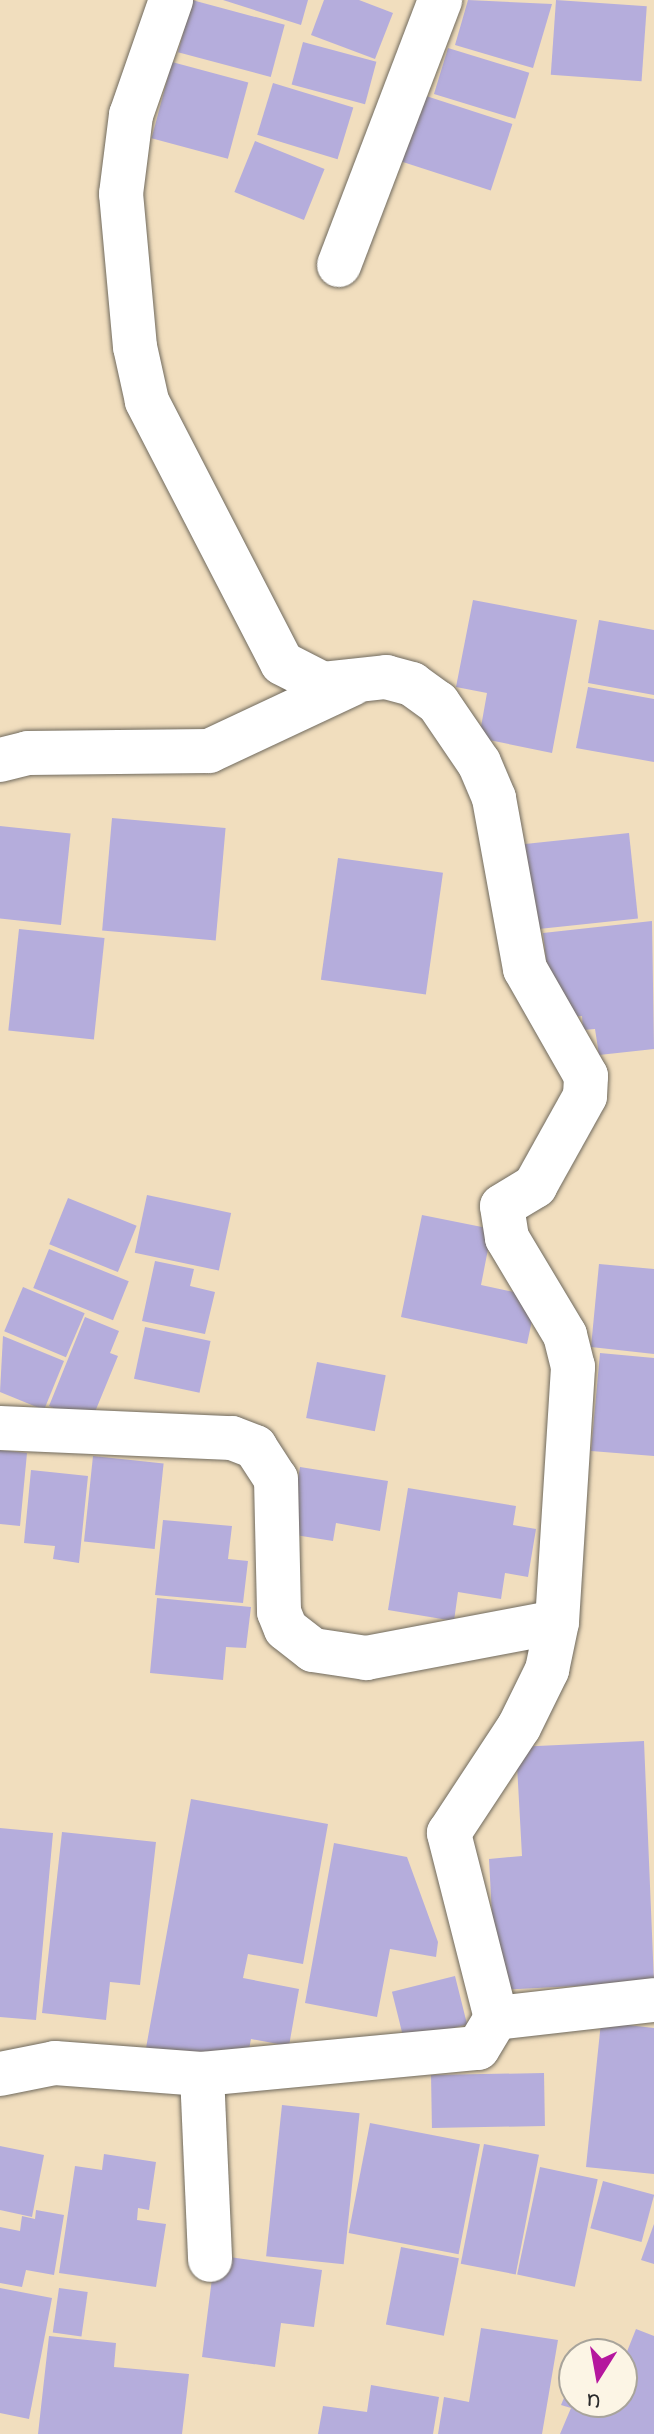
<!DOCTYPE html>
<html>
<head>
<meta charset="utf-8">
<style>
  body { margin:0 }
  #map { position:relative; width:654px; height:2434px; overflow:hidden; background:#f1debe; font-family:"Indie Flower",sans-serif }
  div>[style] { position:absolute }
  .building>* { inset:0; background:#b5addc; transform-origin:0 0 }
  .roads { filter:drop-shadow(0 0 2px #706a5e) drop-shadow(0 0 2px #706a5e) }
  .minor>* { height:44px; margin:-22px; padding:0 22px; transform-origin:22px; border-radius:22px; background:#fff }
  span { translate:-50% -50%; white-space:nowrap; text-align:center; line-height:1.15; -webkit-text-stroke:6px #fcf5e5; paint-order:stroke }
  .north { position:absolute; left:558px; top:2338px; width:80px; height:80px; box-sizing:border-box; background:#fcf5e5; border:2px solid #a8a49b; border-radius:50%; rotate:191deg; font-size:22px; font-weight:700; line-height:32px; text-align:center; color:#2b2b2b }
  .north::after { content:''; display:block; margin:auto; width:28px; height:36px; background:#b5179e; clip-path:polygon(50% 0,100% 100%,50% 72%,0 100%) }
</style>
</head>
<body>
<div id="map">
  <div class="building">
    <div style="left:192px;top:0;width:96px;height:54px;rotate:15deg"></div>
    <div style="clip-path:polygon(223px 0,308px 0,301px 25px)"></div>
    <div style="clip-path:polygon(324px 0,359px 0,393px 13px,375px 59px,311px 35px)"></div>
    <div style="clip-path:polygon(468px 0,552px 4px,533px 68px,455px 45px)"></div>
    <div style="left:556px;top:0;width:91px;height:75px;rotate:4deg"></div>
    <div style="left:303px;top:42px;width:76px;height:44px;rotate:15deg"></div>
    <div style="left:448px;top:48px;width:85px;height:48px;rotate:17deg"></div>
    <div style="left:172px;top:62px;width:79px;height:79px;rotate:15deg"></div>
    <div style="left:273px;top:83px;width:84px;height:54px;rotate:17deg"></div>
    <div style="left:423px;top:95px;width:94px;height:70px;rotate:18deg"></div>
    <div style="left:255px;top:141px;width:75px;height:55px;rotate:22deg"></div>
    <div style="clip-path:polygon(473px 600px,577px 620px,552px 753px,479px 738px,487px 693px,456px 687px)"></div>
    <div style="clip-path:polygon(599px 620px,654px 630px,654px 695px,588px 683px)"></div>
    <div style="clip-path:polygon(588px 687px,654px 699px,654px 762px,576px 748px)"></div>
    <div style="left:112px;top:818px;width:114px;height:113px;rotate:5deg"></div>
    <div style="left:0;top:826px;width:71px;height:92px;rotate:6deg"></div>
    <div style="left:629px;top:833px;width:86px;height:114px;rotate:84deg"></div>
    <div style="left:338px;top:858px;width:106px;height:123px;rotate:8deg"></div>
    <div style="clip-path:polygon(652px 921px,654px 1049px,599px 1055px,595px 1029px,583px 1030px,582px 1016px,553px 1019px,543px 933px)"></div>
    <div style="left:19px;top:929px;width:86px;height:102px;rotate:6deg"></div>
    <div style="left:147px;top:1195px;width:86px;height:59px;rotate:12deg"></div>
    <div style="left:68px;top:1198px;width:74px;height:50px;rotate:22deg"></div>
    <div style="clip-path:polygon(422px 1215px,492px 1229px,481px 1285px,537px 1297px,527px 1344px,401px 1317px)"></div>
    <div style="left:49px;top:1249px;width:86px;height:42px;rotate:22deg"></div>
    <div style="clip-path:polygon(155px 1261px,194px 1269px,190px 1286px,215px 1292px,205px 1334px,142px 1321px)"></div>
    <div style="clip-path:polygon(599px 1264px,654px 1269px,654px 1354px,591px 1347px)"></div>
    <div style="left:23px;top:1287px;width:67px;height:48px;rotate:23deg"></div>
    <div style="clip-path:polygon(85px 1317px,119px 1331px,110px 1353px,118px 1356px,90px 1424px,49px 1406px)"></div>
    <div style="left:145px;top:1327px;width:67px;height:53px;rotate:12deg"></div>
    <div style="clip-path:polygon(3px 1336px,64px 1361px,44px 1410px,0 1392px)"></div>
    <div style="clip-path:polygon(600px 1353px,654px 1358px,654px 1456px,591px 1451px)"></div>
    <div style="left:317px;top:1362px;width:70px;height:57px;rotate:11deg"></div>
    <div style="clip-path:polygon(0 1450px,27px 1453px,20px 1526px,0 1524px)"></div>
    <div style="left:93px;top:1456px;width:71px;height:86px;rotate:6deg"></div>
    <div style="clip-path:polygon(300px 1467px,388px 1481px,380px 1531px,336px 1523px,333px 1541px,289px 1534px)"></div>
    <div style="clip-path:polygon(31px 1470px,88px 1476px,79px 1563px,53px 1559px,55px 1546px,24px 1543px)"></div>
    <div style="clip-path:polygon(408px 1488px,516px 1506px,513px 1525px,536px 1529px,528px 1577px,505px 1573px,501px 1599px,458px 1592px,454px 1621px,388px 1610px)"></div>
    <div style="clip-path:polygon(163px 1520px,232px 1526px,228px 1559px,248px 1561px,243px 1603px,155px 1595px)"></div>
    <div style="clip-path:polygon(157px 1598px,251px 1607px,246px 1648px,226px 1647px,223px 1680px,150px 1673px)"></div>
    <div style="clip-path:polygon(644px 1741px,654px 1982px,496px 1990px,489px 1859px,522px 1856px,516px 1747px)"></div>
    <div style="clip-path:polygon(191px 1799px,328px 1824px,303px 1964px,248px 1954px,243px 1978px,299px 1989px,289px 2046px,251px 2039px,246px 2065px,146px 2048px)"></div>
    <div style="clip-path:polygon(0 1828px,53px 1833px,36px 2020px,0 2017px)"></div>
    <div style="clip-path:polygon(62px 1832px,156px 1842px,140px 1985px,110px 1982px,106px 2020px,42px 2013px)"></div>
    <div style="clip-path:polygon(334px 1843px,407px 1857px,438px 1942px,436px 1957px,390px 1949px,377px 2017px,305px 2003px)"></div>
    <div style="left:455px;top:1976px;width:50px;height:65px;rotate:76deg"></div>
    <div style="clip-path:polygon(601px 2022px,654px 2028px,654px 2174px,586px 2167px)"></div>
    <div style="left:544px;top:2073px;width:53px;height:113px;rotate:89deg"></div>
    <div style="left:282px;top:2105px;width:78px;height:152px;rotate:6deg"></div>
    <div style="left:370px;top:2123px;width:112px;height:112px;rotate:11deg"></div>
    <div style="left:484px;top:2144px;width:56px;height:122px;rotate:11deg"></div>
    <div style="clip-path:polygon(0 2146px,44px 2155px,32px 2217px,0 2210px)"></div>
    <div style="clip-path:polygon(104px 2154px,156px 2162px,149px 2210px,138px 2208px,137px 2220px,166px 2224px,156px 2287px,59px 2273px,75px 2166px,102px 2170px)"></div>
    <div style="left:540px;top:2167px;width:59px;height:110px;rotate:12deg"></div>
    <div style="left:603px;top:2181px;width:53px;height:49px;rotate:15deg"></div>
    <div style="clip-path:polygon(36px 2210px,64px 2215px,54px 2275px,26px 2270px,22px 2287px,0 2283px,0 2227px,20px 2231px,22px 2216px,35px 2219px)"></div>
    <div style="clip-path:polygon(654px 2224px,654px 2264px,641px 2260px)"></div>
    <div style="left:401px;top:2247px;width:59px;height:79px;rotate:11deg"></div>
    <div style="clip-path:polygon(215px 2255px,322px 2270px,314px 2327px,281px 2323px,275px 2367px,202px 2357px)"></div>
    <div style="clip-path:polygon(0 2288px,52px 2298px,29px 2419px,0 2413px)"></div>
    <div style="left:59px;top:2288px;width:29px;height:45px;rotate:8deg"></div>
    <div style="clip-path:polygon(481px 2328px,558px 2340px,542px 2434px,438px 2434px,444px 2397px,469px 2402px)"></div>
    <div style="clip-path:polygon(636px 2329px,654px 2336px,654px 2434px,560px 2434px,571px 2408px,561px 2405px,574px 2374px,574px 2402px,622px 2402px,622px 2364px)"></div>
    <div style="clip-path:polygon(49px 2336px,116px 2343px,114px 2367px,189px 2374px,182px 2434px,38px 2434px)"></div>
    <div style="clip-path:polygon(371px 2385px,439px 2397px,433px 2434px,318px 2434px,323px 2406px,367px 2412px)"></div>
  </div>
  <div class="roads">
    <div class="minor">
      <div style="left:339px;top:265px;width:284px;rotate:-69.1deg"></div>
      <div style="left:0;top:760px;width:29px;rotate:-14deg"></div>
      <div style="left:28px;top:753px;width:181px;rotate:-0.6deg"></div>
      <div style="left:209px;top:751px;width:158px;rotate:-25.1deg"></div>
      <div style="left:0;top:1428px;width:232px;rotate:2.5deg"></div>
      <div style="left:232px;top:1438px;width:25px;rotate:21deg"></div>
      <div style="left:255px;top:1447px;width:38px;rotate:57deg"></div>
      <div style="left:276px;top:1479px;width:133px;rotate:88.7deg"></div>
      <div style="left:279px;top:1612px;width:18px;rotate:68deg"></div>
      <div style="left:286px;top:1629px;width:34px;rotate:38deg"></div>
      <div style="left:313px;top:1650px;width:54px;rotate:8.6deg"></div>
      <div style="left:366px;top:1658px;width:194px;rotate:-10.7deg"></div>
      <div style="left:496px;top:2018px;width:159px;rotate:-6.5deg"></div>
      <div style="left:0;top:2074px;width:56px;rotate:-11.3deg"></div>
      <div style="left:55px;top:2063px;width:147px;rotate:4.3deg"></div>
      <div style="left:202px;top:2074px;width:277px;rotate:-5.4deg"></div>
      <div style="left:478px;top:2048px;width:35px;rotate:-59deg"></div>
      <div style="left:496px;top:2018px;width:191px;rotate:-104.3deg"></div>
      <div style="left:449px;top:1833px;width:127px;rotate:-56.6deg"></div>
      <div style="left:519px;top:1727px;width:64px;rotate:-63.8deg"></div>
      <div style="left:547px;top:1670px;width:49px;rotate:-78.2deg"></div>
      <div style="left:557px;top:1622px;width:256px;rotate:-86.4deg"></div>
      <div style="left:573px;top:1367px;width:33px;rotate:-104deg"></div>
      <div style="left:565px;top:1335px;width:113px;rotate:-120.9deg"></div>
      <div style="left:507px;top:1238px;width:32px;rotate:-99deg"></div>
      <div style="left:502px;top:1206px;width:39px;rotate:-31deg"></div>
      <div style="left:535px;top:1186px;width:103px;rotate:-60.9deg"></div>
      <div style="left:585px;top:1096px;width:20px;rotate:-87deg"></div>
      <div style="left:586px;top:1076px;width:123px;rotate:-119.7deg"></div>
      <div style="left:525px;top:969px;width:174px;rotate:-100.3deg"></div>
      <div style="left:494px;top:798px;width:38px;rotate:-113deg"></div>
      <div style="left:479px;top:763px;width:73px;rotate:-124.3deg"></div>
      <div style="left:438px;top:703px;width:32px;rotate:-144deg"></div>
      <div style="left:412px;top:684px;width:27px;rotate:-165deg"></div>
      <div style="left:386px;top:677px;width:63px;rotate:173.7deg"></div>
      <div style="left:323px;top:684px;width:46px;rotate:-152.9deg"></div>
      <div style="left:282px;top:663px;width:295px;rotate:-117.3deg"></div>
      <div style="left:147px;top:401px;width:55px;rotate:-102.5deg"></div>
      <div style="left:135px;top:347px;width:154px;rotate:-95.2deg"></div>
      <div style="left:121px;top:194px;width:80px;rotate:-82.8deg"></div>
      <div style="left:131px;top:115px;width:122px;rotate:-70.8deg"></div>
      <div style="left:202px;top:2074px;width:186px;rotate:87.5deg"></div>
    </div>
  </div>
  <div class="north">U</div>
</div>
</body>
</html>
